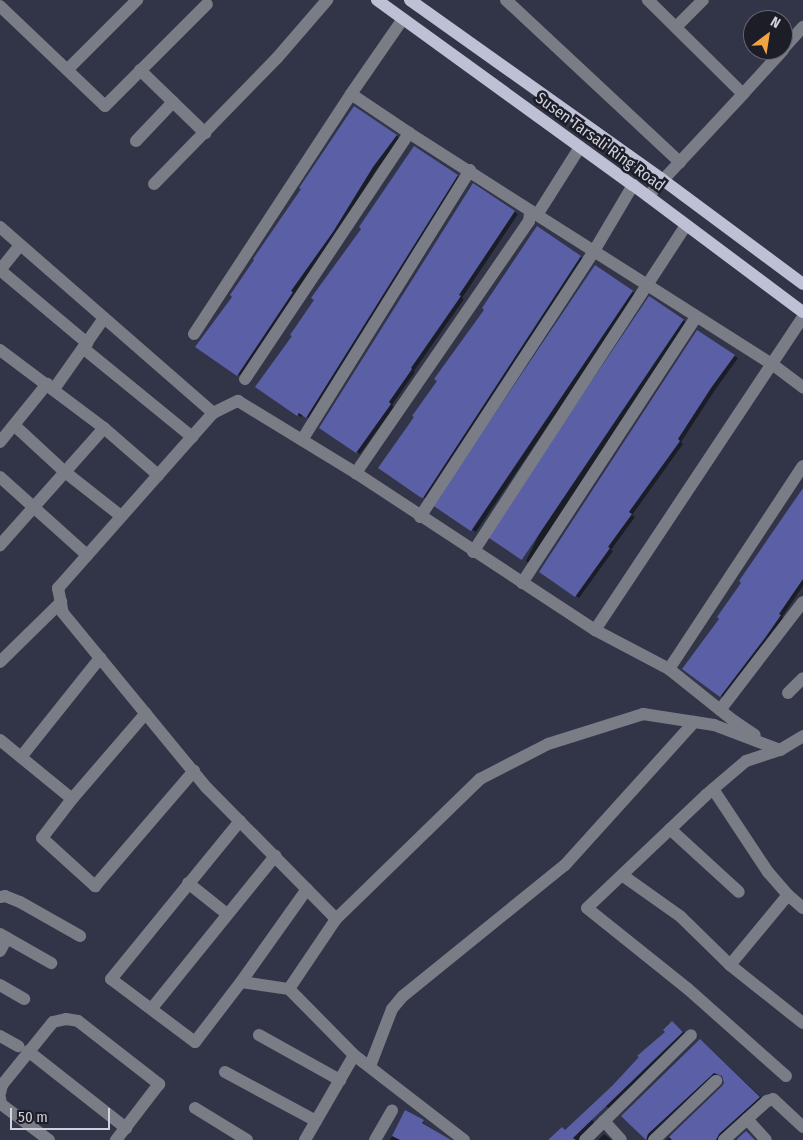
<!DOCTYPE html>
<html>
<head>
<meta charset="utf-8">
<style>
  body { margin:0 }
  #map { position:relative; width:803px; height:1140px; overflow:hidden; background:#323548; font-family:"Fira Sans Condensed",sans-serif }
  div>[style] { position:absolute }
  .shadow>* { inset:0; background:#0007; transform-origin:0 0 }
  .building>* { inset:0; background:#5a5fa6; transform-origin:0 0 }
  .minor>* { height:12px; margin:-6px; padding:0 6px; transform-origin:6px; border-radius:6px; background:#7a7c86 }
  .major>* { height:12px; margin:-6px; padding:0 6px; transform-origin:6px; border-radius:6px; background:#bec1d5 }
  span { translate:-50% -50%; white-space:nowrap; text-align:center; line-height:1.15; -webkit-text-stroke:5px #1c1d26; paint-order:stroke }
  .street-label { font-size:16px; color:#cfd1dd }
  .north { position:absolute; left:743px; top:10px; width:50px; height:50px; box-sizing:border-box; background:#1c1d26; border:1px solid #64656f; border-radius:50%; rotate:31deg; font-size:14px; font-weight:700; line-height:20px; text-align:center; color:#cfd1dd }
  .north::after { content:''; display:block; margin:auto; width:18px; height:22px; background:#f3a442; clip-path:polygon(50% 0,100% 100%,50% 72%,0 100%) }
  .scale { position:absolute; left:10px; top:1108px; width:100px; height:22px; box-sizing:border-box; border:2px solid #cfd1dd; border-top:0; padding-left:6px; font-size:15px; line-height:18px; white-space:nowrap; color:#cfd1dd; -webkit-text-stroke:4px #1c1d26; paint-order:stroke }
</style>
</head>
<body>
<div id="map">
  <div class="shadow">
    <div style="clip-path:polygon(358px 110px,400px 138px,377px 169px,337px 234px,242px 377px,197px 347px,234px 297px)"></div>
    <div style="clip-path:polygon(414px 147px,461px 178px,310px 419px,303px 415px,301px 417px,298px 415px,293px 336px)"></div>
    <div style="clip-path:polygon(471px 186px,518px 214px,462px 298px,464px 299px,414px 371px,415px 372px,392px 405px,394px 407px,360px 454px,321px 427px)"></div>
    <div style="clip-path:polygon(541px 230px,584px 259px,427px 499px,423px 497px,416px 417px)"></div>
    <div style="left:599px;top:269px;width:45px;height:287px;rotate:34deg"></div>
    <div style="clip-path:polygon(654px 300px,687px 323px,530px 564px,526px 561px)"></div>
    <div style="clip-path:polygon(701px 334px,738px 358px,715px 390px,681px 442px,683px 444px,632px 515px,635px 517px,611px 550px,613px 551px,579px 598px,540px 572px)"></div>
    <div style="clip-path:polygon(803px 488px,803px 586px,782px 617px,784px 618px,724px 698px,721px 696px,721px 619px)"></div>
    <div style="clip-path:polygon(673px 1023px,686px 1034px,610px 1109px,607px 1107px,599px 1100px,667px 1032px)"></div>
    <div style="clip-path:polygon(704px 1043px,763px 1099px,720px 1140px,666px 1140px,723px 1088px,725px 1083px,723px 1074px,714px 1077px,649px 1140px,647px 1139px,622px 1116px)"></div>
    <div style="clip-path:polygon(406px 1112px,450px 1140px,390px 1140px)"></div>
    <div style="clip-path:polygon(588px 1116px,596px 1124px,581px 1140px,551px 1140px)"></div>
    <div style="clip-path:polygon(604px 1134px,608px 1137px,611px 1140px,598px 1140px)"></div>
  </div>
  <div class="building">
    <div style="clip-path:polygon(354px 106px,397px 135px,373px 167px,333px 232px,291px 291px,293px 292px,237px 376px,195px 347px,232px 297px,230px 295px,254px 260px,253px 259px,301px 189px,299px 188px)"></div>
    <div style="clip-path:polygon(414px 146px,458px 175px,306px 418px,299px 413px,297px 416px,255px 387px,292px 336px,290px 335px,314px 300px,311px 298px,361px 229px,359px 227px)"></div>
    <div style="clip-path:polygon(473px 183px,515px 211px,459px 295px,461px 296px,411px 368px,412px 369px,389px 402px,391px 404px,356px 453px,319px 428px)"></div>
    <div style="clip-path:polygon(537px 226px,581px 256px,423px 498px,420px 497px,378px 468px,414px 417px,412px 416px,437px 381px,434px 379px,484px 310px,482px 308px)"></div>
    <div style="left:595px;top:265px;width:46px;height:290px;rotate:34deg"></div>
    <div style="left:649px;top:296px;width:42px;height:290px;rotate:34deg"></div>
    <div style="clip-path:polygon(697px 330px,735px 355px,711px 388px,678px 439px,680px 441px,629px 512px,632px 514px,608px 547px,610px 548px,575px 597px,539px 572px)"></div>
    <div style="clip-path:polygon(803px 488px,803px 579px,779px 614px,781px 615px,765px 638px,720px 697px,682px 669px,719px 619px,717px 617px,741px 583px,739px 581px)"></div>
    <div style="clip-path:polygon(672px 1021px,683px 1032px,573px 1138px,576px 1140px,548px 1140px,562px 1127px,565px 1130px,612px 1086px,639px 1057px,637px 1056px,665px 1032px,663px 1030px)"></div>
    <div style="clip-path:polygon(700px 1039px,760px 1097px,719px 1134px,716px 1140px,672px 1140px,669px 1137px,722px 1086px,724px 1083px,722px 1076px,714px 1073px,648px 1134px,646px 1140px,621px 1116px)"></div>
    <div style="clip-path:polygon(405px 1110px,424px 1120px,422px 1123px,451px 1140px,400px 1140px,392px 1136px)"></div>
    <div style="clip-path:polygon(746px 1131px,755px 1140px,738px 1140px,737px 1139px)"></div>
  </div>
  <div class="minor">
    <div style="left:506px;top:0;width:238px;rotate:43deg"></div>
    <div style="left:0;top:6px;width:145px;rotate:43.6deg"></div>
    <div style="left:105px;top:106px;width:144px;rotate:-45deg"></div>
    <div style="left:676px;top:27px;width:38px;rotate:-45deg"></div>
    <div style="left:783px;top:49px;width:30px;rotate:-48deg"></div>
    <div style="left:68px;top:69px;width:98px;rotate:-45deg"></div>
    <div style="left:140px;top:70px;width:91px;rotate:44.1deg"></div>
    <div style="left:351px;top:94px;width:70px;rotate:33.9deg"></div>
    <div style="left:409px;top:133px;width:152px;rotate:32.6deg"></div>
    <div style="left:537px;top:215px;width:7px;rotate:-164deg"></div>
    <div style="left:530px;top:213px;width:8px;rotate:97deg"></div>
    <div style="left:529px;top:221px;width:306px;rotate:124.5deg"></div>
    <div style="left:743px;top:94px;width:59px;rotate:-47.7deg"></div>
    <div style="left:136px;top:141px;width:54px;rotate:-46.5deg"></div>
    <div style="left:580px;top:147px;width:80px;rotate:122.3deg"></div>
    <div style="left:537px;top:215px;width:278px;rotate:32.4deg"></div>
    <div style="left:772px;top:364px;width:39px;rotate:37deg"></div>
    <div style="left:154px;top:184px;width:176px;rotate:-45.7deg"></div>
    <div style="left:277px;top:58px;width:77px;rotate:-49.2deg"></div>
    <div style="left:648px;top:196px;width:139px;rotate:-47deg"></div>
    <div style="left:743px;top:94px;width:134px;rotate:-135.3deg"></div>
    <div style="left:0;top:227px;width:283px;rotate:41.1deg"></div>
    <div style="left:213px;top:413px;width:234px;rotate:131.5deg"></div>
    <div style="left:58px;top:588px;width:25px;rotate:79deg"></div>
    <div style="left:63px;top:613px;width:227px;rotate:50.6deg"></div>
    <div style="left:207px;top:788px;width:184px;rotate:45.4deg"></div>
    <div style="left:336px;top:919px;width:84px;rotate:123.9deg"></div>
    <div style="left:289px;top:989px;width:93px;rotate:45.4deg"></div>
    <div style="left:354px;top:1055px;width:139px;rotate:37.7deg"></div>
    <div style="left:0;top:270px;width:114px;rotate:40deg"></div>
    <div style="left:0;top:270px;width:32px;rotate:-51deg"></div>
    <div style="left:194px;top:334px;width:287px;rotate:-56.8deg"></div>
    <div style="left:351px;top:94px;width:91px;rotate:-55.3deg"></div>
    <div style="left:83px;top:348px;width:141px;rotate:39.2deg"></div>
    <div style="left:0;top:350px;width:130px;rotate:36.9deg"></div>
    <div style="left:104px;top:428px;width:157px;rotate:131.6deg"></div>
    <div style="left:245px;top:379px;width:296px;rotate:-56.3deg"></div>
    <div style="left:54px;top:389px;width:87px;rotate:-54.8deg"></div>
    <div style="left:213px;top:413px;width:28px;rotate:-26deg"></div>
    <div style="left:238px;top:401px;width:138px;rotate:31.4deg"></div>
    <div style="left:356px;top:473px;width:286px;rotate:33.3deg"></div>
    <div style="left:595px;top:630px;width:376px;rotate:-56.4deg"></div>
    <div style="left:14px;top:425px;width:69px;rotate:42.7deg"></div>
    <div style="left:65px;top:472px;width:71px;rotate:38.2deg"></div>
    <div style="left:104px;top:428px;width:72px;rotate:41deg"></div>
    <div style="left:302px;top:440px;width:318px;rotate:-58.1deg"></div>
    <div style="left:0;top:442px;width:75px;rotate:-51deg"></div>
    <div style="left:0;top:477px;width:117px;rotate:41.9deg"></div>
    <div style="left:420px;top:517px;width:318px;rotate:-56.8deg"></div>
    <div style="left:594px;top:251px;width:77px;rotate:-59.4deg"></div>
    <div style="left:473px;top:552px;width:390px;rotate:-56.9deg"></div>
    <div style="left:522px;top:583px;width:318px;rotate:-56.8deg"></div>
    <div style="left:595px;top:630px;width:84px;rotate:27.8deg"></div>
    <div style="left:669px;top:669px;width:83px;rotate:38.7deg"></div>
    <div style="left:734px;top:721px;width:25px;rotate:34deg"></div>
    <div style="left:0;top:662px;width:86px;rotate:-44.5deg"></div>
    <div style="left:669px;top:669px;width:243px;rotate:-56.6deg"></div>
    <div style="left:788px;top:693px;width:21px;rotate:-45deg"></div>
    <div style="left:720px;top:710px;width:136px;rotate:-52.5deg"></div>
    <div style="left:0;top:740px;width:93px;rotate:39.3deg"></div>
    <div style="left:72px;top:799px;width:113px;rotate:-49.3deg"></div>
    <div style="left:21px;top:757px;width:127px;rotate:-51.4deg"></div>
    <div style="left:713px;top:789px;width:100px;rotate:56.5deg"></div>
    <div style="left:768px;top:872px;width:30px;rotate:49deg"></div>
    <div style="left:788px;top:895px;width:20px;rotate:41deg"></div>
    <div style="left:72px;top:799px;width:49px;rotate:127.6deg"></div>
    <div style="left:42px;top:838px;width:72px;rotate:42.2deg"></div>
    <div style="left:95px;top:886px;width:152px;rotate:-49.3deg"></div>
    <div style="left:240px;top:821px;width:204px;rotate:129.2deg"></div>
    <div style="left:111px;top:979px;width:105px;rotate:36.9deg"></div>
    <div style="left:195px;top:1042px;width:76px;rotate:-52.5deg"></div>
    <div style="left:241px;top:982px;width:49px;rotate:8.3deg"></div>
    <div style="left:670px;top:829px;width:93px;rotate:42.4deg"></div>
    <div style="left:622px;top:875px;width:72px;rotate:35.4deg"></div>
    <div style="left:681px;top:917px;width:69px;rotate:44.4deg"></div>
    <div style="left:730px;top:965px;width:91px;rotate:-50.4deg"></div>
    <div style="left:188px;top:883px;width:50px;rotate:38.5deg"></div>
    <div style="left:0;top:897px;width:5px;rotate:-11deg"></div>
    <div style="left:5px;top:896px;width:16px;rotate:22deg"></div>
    <div style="left:20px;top:902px;width:69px;rotate:29.5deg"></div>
    <div style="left:336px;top:919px;width:201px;rotate:-44.2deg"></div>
    <div style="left:480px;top:779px;width:76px;rotate:-27.2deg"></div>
    <div style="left:548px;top:744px;width:100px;rotate:-17.5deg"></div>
    <div style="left:643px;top:714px;width:72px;rotate:8.8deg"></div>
    <div style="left:714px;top:725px;width:71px;rotate:20.7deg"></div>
    <div style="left:0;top:934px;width:59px;rotate:29.6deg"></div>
    <div style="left:0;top:951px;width:15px;rotate:-62deg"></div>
    <div style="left:730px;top:965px;width:93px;rotate:38.5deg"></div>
    <div style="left:241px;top:982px;width:114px;rotate:-54.6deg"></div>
    <div style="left:0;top:985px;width:28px;rotate:30deg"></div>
    <div style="left:152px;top:1008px;width:196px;rotate:-51deg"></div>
    <div style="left:259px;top:1035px;width:93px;rotate:29.1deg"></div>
    <div style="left:0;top:1036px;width:21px;rotate:29deg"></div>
    <div style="left:28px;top:1051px;width:125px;rotate:38.2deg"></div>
    <div style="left:370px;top:1066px;width:61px;rotate:-68.9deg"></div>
    <div style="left:392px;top:1009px;width:17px;rotate:-50deg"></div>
    <div style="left:403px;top:996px;width:208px;rotate:-39deg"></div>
    <div style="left:565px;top:865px;width:193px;rotate:-47.9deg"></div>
    <div style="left:225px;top:1072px;width:103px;rotate:28.3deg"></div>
    <div style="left:786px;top:1076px;width:131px;rotate:-138.4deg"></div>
    <div style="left:688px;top:989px;width:129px;rotate:-141.3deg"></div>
    <div style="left:587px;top:908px;width:164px;rotate:-43.5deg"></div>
    <div style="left:706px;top:795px;width:52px;rotate:-40.4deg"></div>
    <div style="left:746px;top:761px;width:36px;rotate:-18deg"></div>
    <div style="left:780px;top:750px;width:27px;rotate:-31deg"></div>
    <div style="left:0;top:1093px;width:8px;rotate:-76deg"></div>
    <div style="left:2px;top:1085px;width:81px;rotate:-51deg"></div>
    <div style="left:53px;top:1022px;width:13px;rotate:-13deg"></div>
    <div style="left:66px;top:1019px;width:12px;rotate:9deg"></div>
    <div style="left:78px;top:1021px;width:103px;rotate:37.9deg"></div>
    <div style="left:159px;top:1084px;width:71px;rotate:127.5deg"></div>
    <div style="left:0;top:1098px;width:6px;rotate:81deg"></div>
    <div style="left:1px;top:1104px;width:60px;rotate:36.9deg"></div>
    <div style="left:195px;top:1108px;width:61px;rotate:31.6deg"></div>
    <div style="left:747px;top:1119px;width:28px;rotate:48deg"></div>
    <div style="left:604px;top:1121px;width:25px;rotate:48deg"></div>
    <div style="left:305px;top:1140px;width:98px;rotate:-60deg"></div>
    <div style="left:375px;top:1140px;width:34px;rotate:-60deg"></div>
    <div style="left:585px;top:1140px;width:149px;rotate:-44.7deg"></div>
    <div style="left:654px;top:1140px;width:86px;rotate:-43.6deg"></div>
    <div style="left:724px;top:1140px;width:58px;rotate:-42.2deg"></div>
    <div style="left:767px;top:1101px;width:6px;rotate:-18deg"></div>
    <div style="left:773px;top:1099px;width:41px;rotate:43deg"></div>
  </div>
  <div class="major">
    <div style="left:377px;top:0;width:316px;rotate:35.9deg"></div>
    <div style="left:633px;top:185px;width:212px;rotate:36.8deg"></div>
    <div style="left:410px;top:0;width:310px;rotate:35.4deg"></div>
    <div style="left:663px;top:180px;width:174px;rotate:36.6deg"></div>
  </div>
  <div class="street-label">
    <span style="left:600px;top:142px;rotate:36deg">Susen Tarsali Ring Road</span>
  </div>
  <div class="north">N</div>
  <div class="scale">50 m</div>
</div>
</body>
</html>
